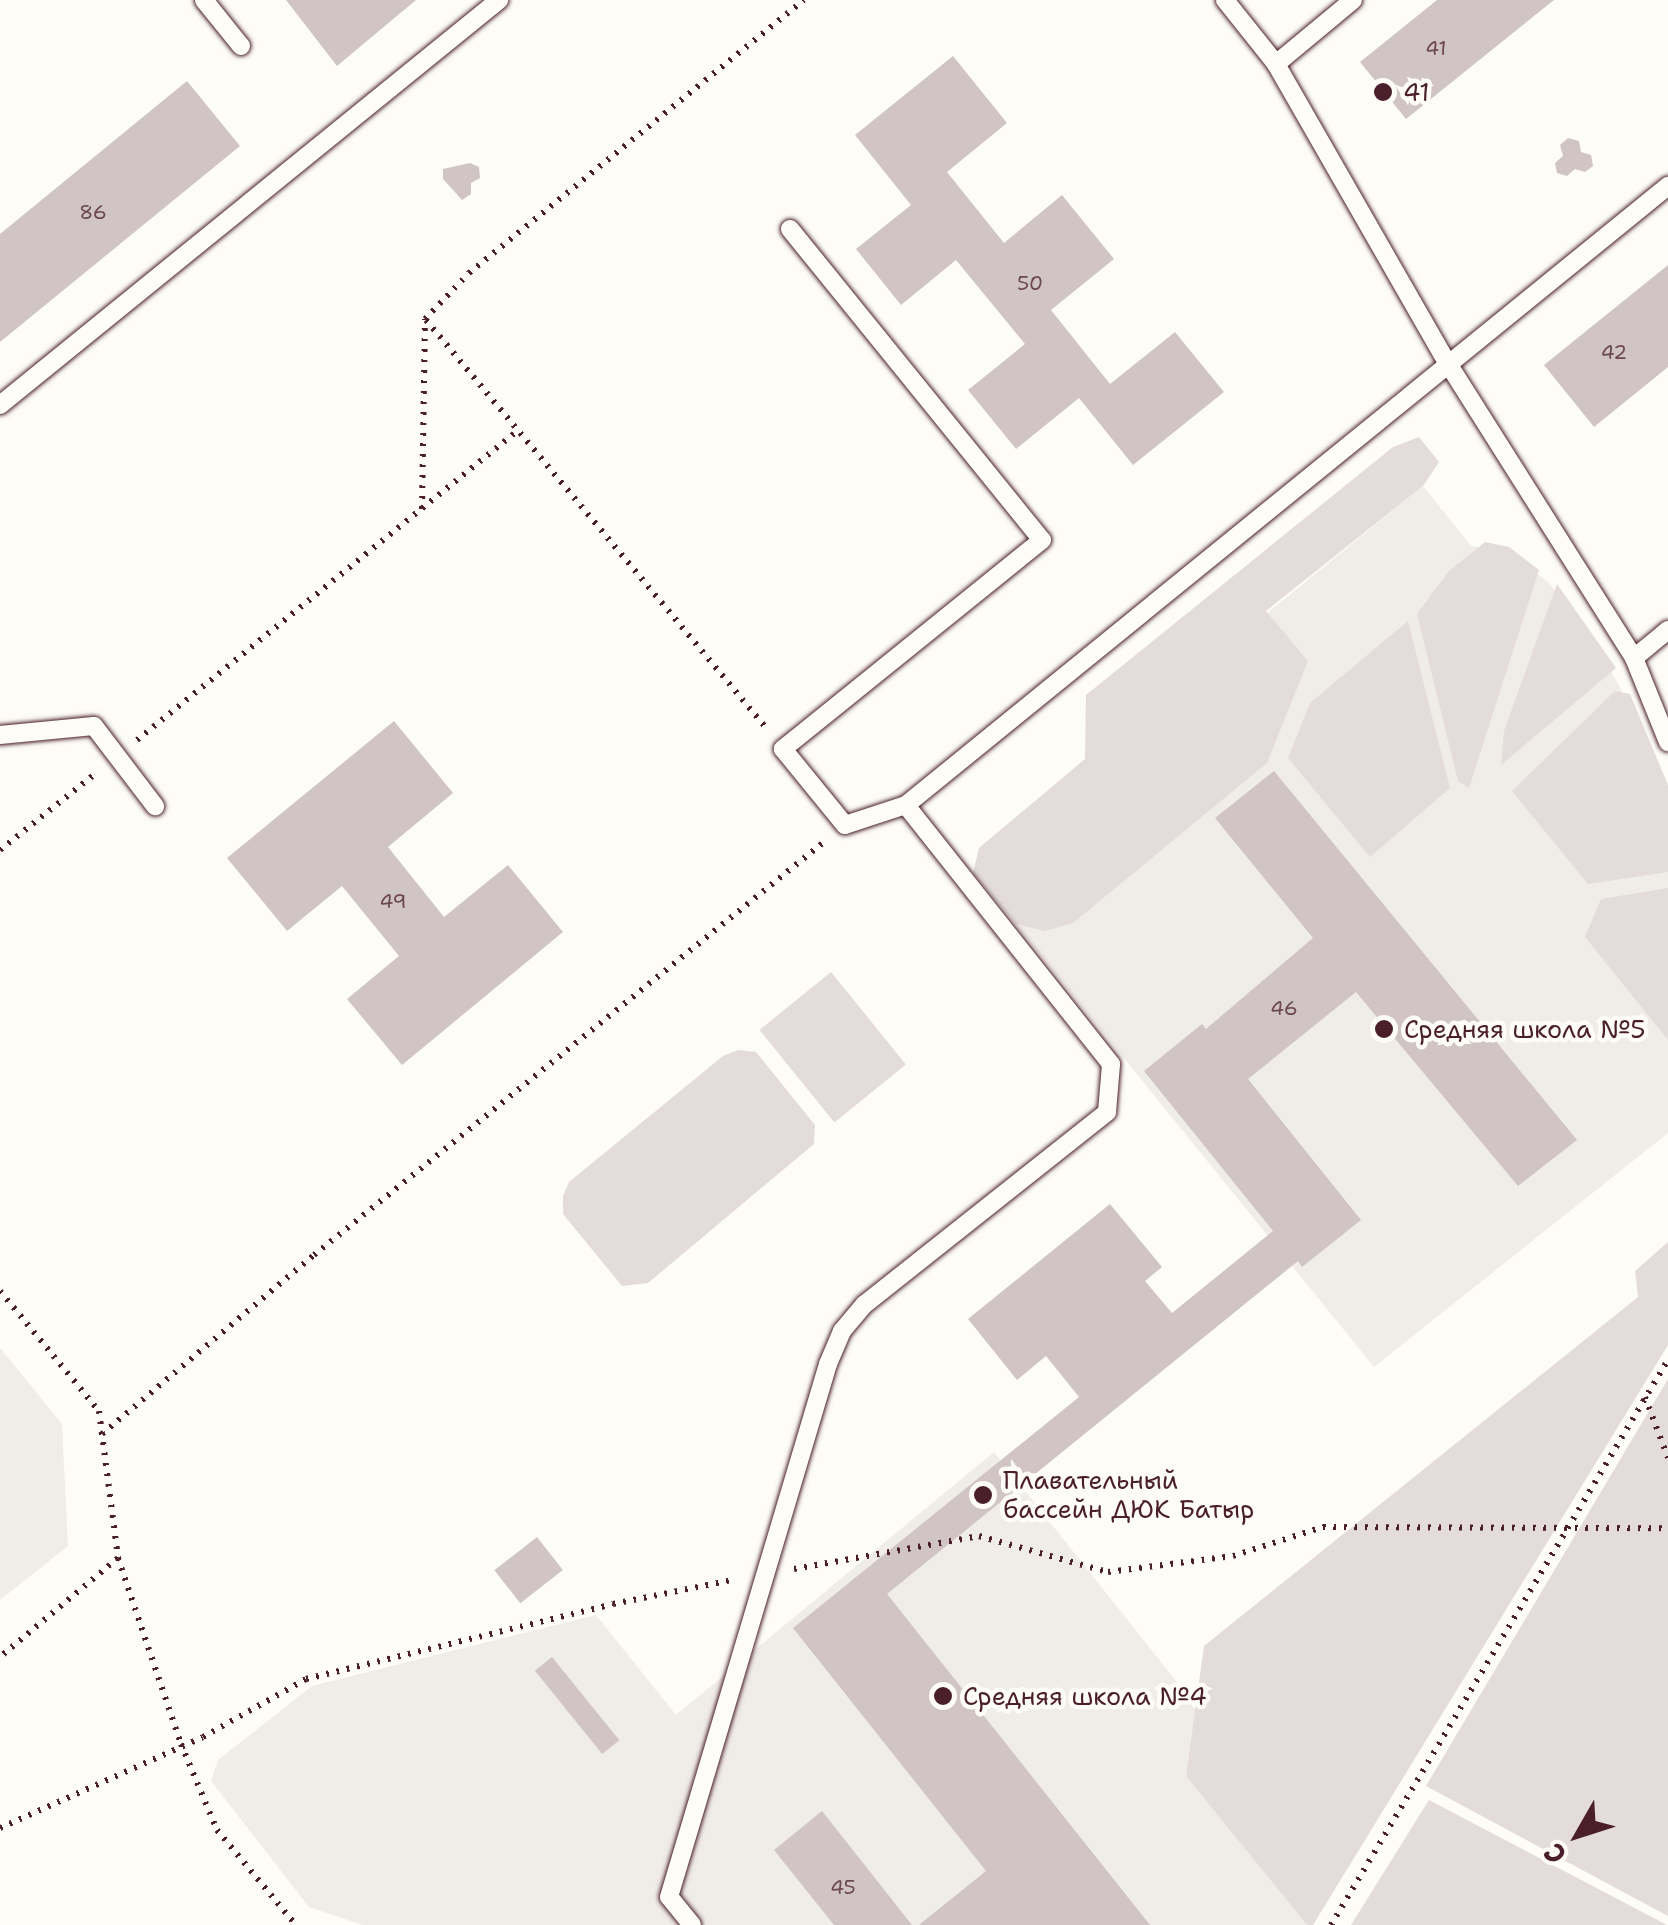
<!DOCTYPE html>
<html>
<head>
<meta charset="utf-8">
<style>
  body { margin:0 }
  #map { position:relative; width:1668px; height:1925px; overflow:hidden; background:#fdfcf7; font-family:"Shantell Sans",sans-serif }
  div>[style] { position:absolute }
  .built>* { inset:0; background:#f0ece8 }
  .green>* { inset:0; background:#e3dcda; transform-origin:0 0 }
  .building>* { inset:0; background:#d0c5c4; transform-origin:0 0 }
  .path>* { height:6px; margin-top:-3px; transform-origin:0; background:repeating-linear-gradient(90deg,#4a1f2b 0 2.5px,transparent 0 10.5px) }
  .roads { filter:drop-shadow(0 0 2px #4a1f2b) drop-shadow(0 0 2px #4a1f2b) }
  .service>* { height:18px; margin:-9px; padding:0 9px; transform-origin:9px; border-radius:9px; background:#fdfcf7 }
  .dots>* { width:28px; height:28px; translate:-50% -50%; box-sizing:border-box; border:5px solid #fdfcf7; border-radius:50% }
  span { translate:-50% -50%; white-space:nowrap; text-align:center; line-height:1.15; -webkit-text-stroke:9px #fdfcf7; paint-order:stroke }
  .number-label { font-size:20px; color:#6c4851 }
  .number-label span { -webkit-text-stroke-width:0 }
  .poi-label { font-size:25px; color:#4a1f2b }
  .left { translate:0 -50%; text-align:left }
  .north { position:absolute; left:1528px; top:1785px; width:100px; height:100px; -webkit-text-stroke:8px #fdfcf7; paint-order:stroke; rotate:231deg; font-size:28px; font-weight:700; line-height:40px; text-align:center; color:#4a1f2b }
  .north::after { content:''; display:block; margin:auto; width:35px; height:45px; background:#4a1f2b; clip-path:polygon(50% 0,100% 100%,50% 72%,0 100%) }
</style>
</head>
<body>
<div id="map">
  <div class="built">
    <div style="clip-path:polygon(1423px 486px,1471px 546px,1509px 553px,1547px 581px,1576px 614px,1618px 683px,1668px 802px,1668px 1133px,1374px 1367px,974px 873px,979px 848px)"></div>
    <div style="clip-path:polygon(0 1348px,62px 1424px,68px 1546px,0 1600px)"></div>
    <div style="clip-path:polygon(994px 1452px,1196px 1706px,1186px 1776px,1307px 1925px,363px 1925px,309px 1907px,211px 1781px,218px 1760px,312px 1686px,596px 1615px,676px 1715px)"></div>
  </div>
  <div class="green">
    <div style="clip-path:polygon(1419px 437px,1439px 462px,1423px 486px,1266px 611px,1308px 661px,1267px 763px,1073px 923px,1045px 931px,1016px 924px,973px 873px,979px 848px,1085px 759px,1086px 695px,1393px 447px)"></div>
    <div style="clip-path:polygon(1485px 542px,1509px 547px,1539px 570px,1469px 788px,1458px 781px,1417px 614px,1449px 571px)"></div>
    <div style="clip-path:polygon(1557px 584px,1616px 668px,1501px 765px,1504px 731px)"></div>
    <div style="clip-path:polygon(1408px 621px,1450px 788px,1370px 857px,1288px 758px,1310px 703px)"></div>
    <div style="clip-path:polygon(1615px 691px,1630px 694px,1668px 785px,1668px 872px,1588px 884px,1512px 791px)"></div>
    <div style="clip-path:polygon(1668px 888px,1668px 1040px,1585px 937px,1601px 899px)"></div>
    <div style="left:831px;top:972px;width:119px;height:92px;rotate:51deg"></div>
    <div style="clip-path:polygon(738px 1050px,756px 1052px,815px 1125px,814px 1144px,648px 1283px,622px 1286px,563px 1214px,563px 1196px,569px 1182px,723px 1056px)"></div>
    <div style="clip-path:polygon(1668px 1242px,1668px 1345px,1313px 1925px,1307px 1925px,1186px 1776px,1204px 1646px,1638px 1297px,1635px 1271px)"></div>
    <div style="clip-path:polygon(1668px 1379px,1668px 1916px,1426px 1786px)"></div>
    <div style="clip-path:polygon(1429px 1800px,1667px 1925px,1351px 1925px)"></div>
  </div>
  <div class="building">
    <div style="clip-path:polygon(286px 0,416px 0,337px 66px)"></div>
    <div style="clip-path:polygon(1437px 0,1554px 0,1406px 119px,1360px 62px)"></div>
    <div style="clip-path:polygon(953px 56px,1007px 123px,947px 172px,1004px 243px,1062px 195px,1114px 259px,1051px 310px,1110px 384px,1175px 332px,1224px 392px,1133px 465px,1079px 398px,1016px 449px,968px 390px,1025px 344px,956px 260px,901px 305px,856px 249px,911px 205px,855px 135px)"></div>
    <div style="clip-path:polygon(187px 81px,240px 146px,0 342px,0 234px)"></div>
    <div style="clip-path:polygon(1568px 138px,1579px 141px,1581px 152px,1591px 155px,1593px 166px,1585px 172px,1575px 169px,1567px 176px,1557px 173px,1555px 163px,1563px 156px,1560px 145px)"></div>
    <div style="clip-path:polygon(470px 163px,479px 167px,480px 178px,471px 183px,471px 194px,462px 200px,443px 179px,443px 169px)"></div>
    <div style="clip-path:polygon(1668px 265px,1668px 367px,1594px 427px,1544px 365px)"></div>
    <div style="clip-path:polygon(394px 721px,453px 793px,388px 847px,444px 917px,508px 865px,563px 932px,402px 1065px,347px 999px,399px 956px,342px 886px,287px 931px,227px 858px)"></div>
    <div style="clip-path:polygon(1274px 771px,1577px 1140px,1518px 1186px,1356px 992px,1248px 1079px,1361px 1220px,1302px 1267px,1298px 1261px,887px 1594px,1150px 1925px,919px 1925px,986px 1871px,793px 1628px,1079px 1397px,1046px 1356px,1017px 1380px,968px 1319px,1110px 1204px,1162px 1267px,1145px 1281px,1172px 1313px,1273px 1231px,1144px 1071px,1202px 1024px,1206px 1029px,1313px 938px,1215px 818px)"></div>
    <div style="left:537px;top:1537px;width:42px;height:54px;rotate:52deg"></div>
    <div style="left:552px;top:1657px;width:107px;height:22px;rotate:51deg"></div>
    <div style="clip-path:polygon(822px 1811px,912px 1925px,834px 1925px,774px 1850px)"></div>
  </div>
  <div class="path">
    <div style="left:426px;top:320px;width:533px;rotate:50.18deg"></div>
    <div style="left:422px;top:509px;width:190px;rotate:-89.1deg"></div>
    <div style="left:425px;top:319px;width:64px;rotate:-46.3deg"></div>
    <div style="left:469px;top:273px;width:432px;rotate:-39.2deg"></div>
    <div style="left:137px;top:740px;width:493px;rotate:-39.1deg"></div>
    <div style="left:0;top:850px;width:123px;rotate:-38.7deg"></div>
    <div style="left:0;top:1291px;width:156px;rotate:50.5deg"></div>
    <div style="left:99px;top:1411px;width:148px;rotate:82.6deg"></div>
    <div style="left:118px;top:1558px;width:154px;rotate:140deg"></div>
    <div style="left:1645px;top:1397px;width:65px;rotate:69.3deg"></div>
    <div style="left:102px;top:1434px;width:277px;rotate:-40.2deg"></div>
    <div style="left:314px;top:1255px;width:656px;rotate:-39deg"></div>
    <div style="left:118px;top:1558px;width:196px;rotate:71.3deg"></div>
    <div style="left:181px;top:1744px;width:93px;rotate:67.3deg"></div>
    <div style="left:217px;top:1830px;width:124px;rotate:50.3deg"></div>
    <div style="left:794px;top:1569px;width:188px;rotate:-10.1deg"></div>
    <div style="left:979px;top:1536px;width:134px;rotate:15.6deg"></div>
    <div style="left:1108px;top:1572px;width:126px;rotate:-7.3deg"></div>
    <div style="left:1233px;top:1556px;width:95px;rotate:-17.9deg"></div>
    <div style="left:1323px;top:1527px;width:345px;rotate:0.2deg"></div>
    <div style="left:0;top:1828px;width:222px;rotate:-24.1deg"></div>
    <div style="left:203px;top:1737px;width:118px;rotate:-29.4deg"></div>
    <div style="left:306px;top:1679px;width:316px;rotate:-13.7deg"></div>
    <div style="left:613px;top:1604px;width:121px;rotate:-11.4deg"></div>
    <div style="left:1331px;top:1925px;width:658px;rotate:-59.19deg"></div>
  </div>
  <div class="roads">
    <div class="service">
      <div style="left:204px;top:0;width:59px;rotate:51.2deg"></div>
      <div style="left:1225px;top:0;width:82px;rotate:51.4deg"></div>
      <div style="left:1276px;top:64px;width:100px;rotate:-39.7deg"></div>
      <div style="left:1276px;top:64px;width:344px;rotate:60.2deg"></div>
      <div style="left:1447px;top:362px;width:350px;rotate:57.7deg"></div>
      <div style="left:1634px;top:658px;width:91px;rotate:68deg"></div>
      <div style="left:790px;top:229px;width:400px;rotate:51deg"></div>
      <div style="left:1042px;top:540px;width:333px;rotate:141.1deg"></div>
      <div style="left:783px;top:749px;width:98px;rotate:50.8deg"></div>
      <div style="left:845px;top:825px;width:64px;rotate:-18.2deg"></div>
      <div style="left:906px;top:805px;width:982px;rotate:-39.09deg"></div>
      <div style="left:0;top:405px;width:643px;rotate:-39.06deg"></div>
      <div style="left:1634px;top:658px;width:44px;rotate:-39.5deg"></div>
      <div style="left:0;top:735px;width:94px;rotate:-5.5deg"></div>
      <div style="left:94px;top:726px;width:101px;rotate:52.7deg"></div>
      <div style="left:692px;top:1925px;width:36px;rotate:-129deg"></div>
      <div style="left:669px;top:1897px;width:556px;rotate:-73.39deg"></div>
      <div style="left:828px;top:1364px;width:36px;rotate:-67deg"></div>
      <div style="left:842px;top:1331px;width:35px;rotate:-50deg"></div>
      <div style="left:865px;top:1304px;width:309px;rotate:-38.4deg"></div>
      <div style="left:1107px;top:1112px;width:48px;rotate:-85.2deg"></div>
      <div style="left:1111px;top:1064px;width:330px;rotate:-128.4deg"></div>
    </div>
  </div>
  <div class="dots">
    <div style="left:1383px;top:92px;background:#4a1f2b"></div>
    <div style="left:1384px;top:1029px;background:#4a1f2b"></div>
    <div style="left:983px;top:1495px;background:#4a1f2b"></div>
    <div style="left:943px;top:1696px;background:#4a1f2b"></div>
  </div>
  <div class="number-label">
    <span style="left:1436px;top:48px">41</span>
    <span style="left:93px;top:212px">86</span>
    <span style="left:1030px;top:283px">50</span>
    <span style="left:1614px;top:352px">42</span>
    <span style="left:393px;top:901px">49</span>
    <span style="left:1284px;top:1008px">46</span>
    <span style="left:843px;top:1887px">45</span>
  </div>
  <div class="poi-label">
    <span class="left" style="left:1403px;top:92px">41</span>
    <span class="left" style="left:1404px;top:1029px">Средняя школа №5</span>
    <span class="left" style="left:1003px;top:1495px">Плавательный<br>бассейн ДЮК Батыр</span>
    <span class="left" style="left:963px;top:1696px">Средняя школа №4</span>
  </div>
  <div class="north">С</div>
</div>
</body>
</html>
